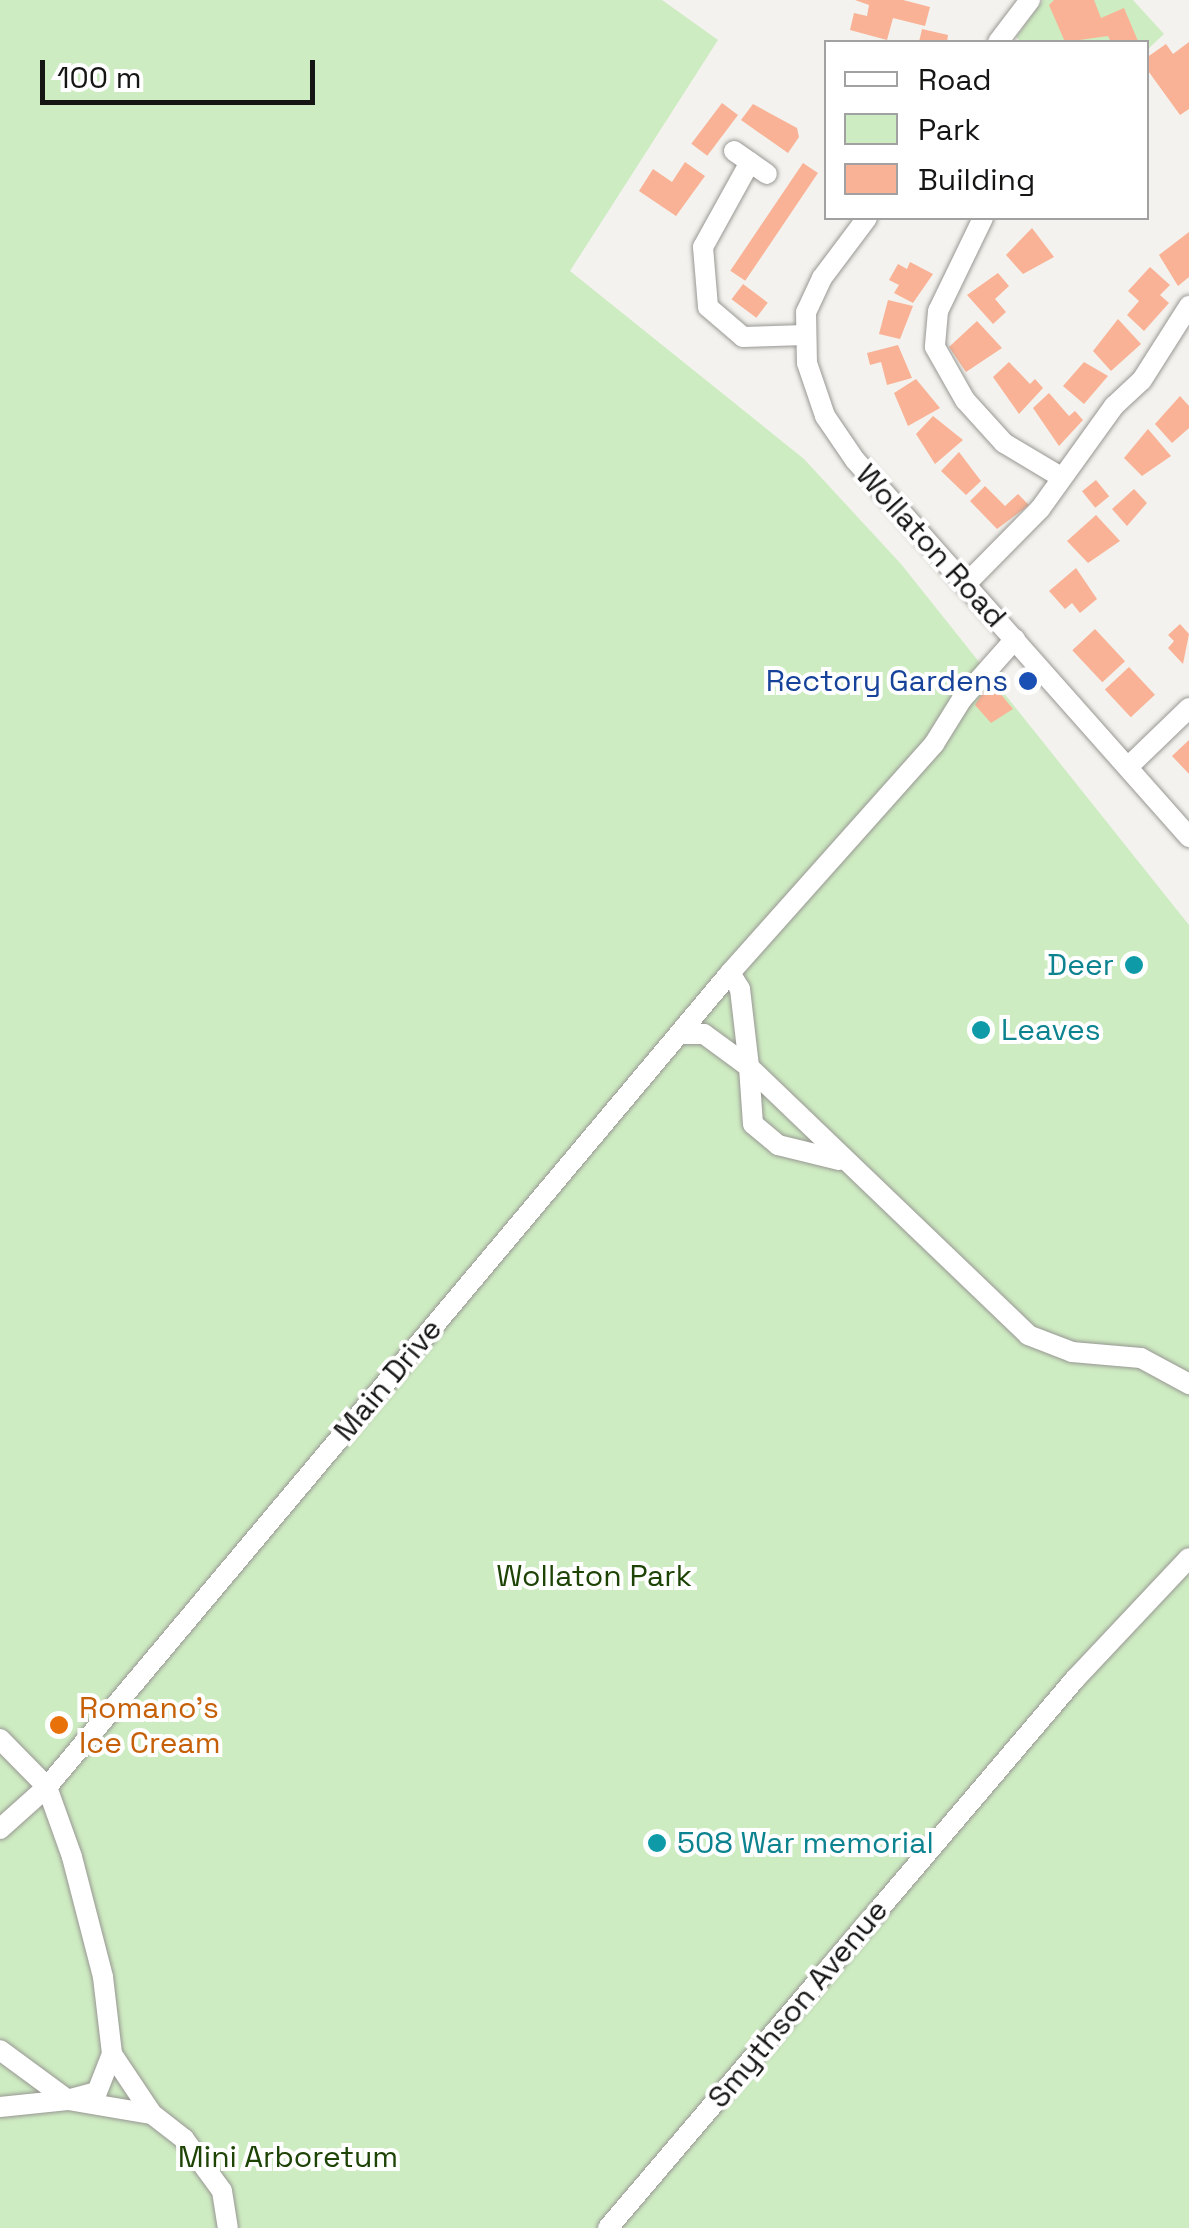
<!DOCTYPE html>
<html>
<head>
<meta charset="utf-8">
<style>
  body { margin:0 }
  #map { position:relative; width:1189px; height:2228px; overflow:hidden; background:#f3f2ee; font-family:"Space Grotesk",sans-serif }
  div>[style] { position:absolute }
  .green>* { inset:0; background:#ceecc2 }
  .building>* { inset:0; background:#f9b295; transform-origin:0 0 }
  .roads { filter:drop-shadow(0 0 2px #989793) drop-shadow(0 0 2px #989793) }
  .minor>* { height:20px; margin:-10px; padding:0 10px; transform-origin:10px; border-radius:10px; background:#fff }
  .dots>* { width:28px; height:28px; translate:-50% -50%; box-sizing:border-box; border:5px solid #fff; border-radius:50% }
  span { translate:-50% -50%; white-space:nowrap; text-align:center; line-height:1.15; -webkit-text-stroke:8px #fff; paint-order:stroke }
  .street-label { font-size:30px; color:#151514 }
  .transit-label { font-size:30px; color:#164399 }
  .right { translate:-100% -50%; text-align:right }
  .culture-label { font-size:30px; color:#0d838f }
  .left { translate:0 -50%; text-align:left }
  .park-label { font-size:30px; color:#1d4305 }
  .food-label { font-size:30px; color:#c56008 }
  .legend { position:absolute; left:824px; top:40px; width:325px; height:180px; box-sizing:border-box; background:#fff; border:2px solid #a1a1a1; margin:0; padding:12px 18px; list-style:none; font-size:30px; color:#151514 }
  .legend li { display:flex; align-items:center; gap:20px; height:50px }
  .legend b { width:50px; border:2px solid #a1a1a1 }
  .scale { position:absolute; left:40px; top:60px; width:275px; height:45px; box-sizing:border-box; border:5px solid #151514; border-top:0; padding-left:12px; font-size:30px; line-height:35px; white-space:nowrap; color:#151514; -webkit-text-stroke:8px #fff; paint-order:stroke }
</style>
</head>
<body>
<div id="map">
  <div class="green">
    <div style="clip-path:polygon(0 0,662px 0,718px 40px,570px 271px,804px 459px,901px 564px,1189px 925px,1189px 2228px,0 2228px)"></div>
    <div style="clip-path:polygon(1043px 0,1133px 0,1164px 34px,1147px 50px,1146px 42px,1021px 42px,1016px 37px)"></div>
  </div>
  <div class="building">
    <div style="clip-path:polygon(855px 0,903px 0,930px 7px,925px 26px,893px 18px,887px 40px,850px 30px,854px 13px,867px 16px,869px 5px)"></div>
    <div style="clip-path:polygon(1054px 0,1094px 0,1101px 18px,1124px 8px,1138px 41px,1111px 42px,1108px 36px,1065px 42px,1049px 5px)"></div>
    <div style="clip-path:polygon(922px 29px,948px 35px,947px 42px,919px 42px)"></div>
    <div style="clip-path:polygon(1189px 42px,1189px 109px,1180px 115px,1146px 68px,1146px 58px,1166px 44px,1173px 54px)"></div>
    <div style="left:722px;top:103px;width:20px;height:51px;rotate:37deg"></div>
    <div style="clip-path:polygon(753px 104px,797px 128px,799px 137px,788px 153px,741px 120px)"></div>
    <div style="clip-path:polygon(685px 162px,705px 176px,676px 216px,639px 191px,653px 169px,672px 182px)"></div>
    <div style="left:803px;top:163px;width:18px;height:130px;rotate:34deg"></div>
    <div style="clip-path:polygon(1032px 228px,1054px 257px,1023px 274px,1006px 255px)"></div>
    <div style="clip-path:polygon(1189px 232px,1189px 277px,1178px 286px,1159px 255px)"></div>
    <div style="clip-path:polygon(910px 262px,933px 274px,913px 303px,894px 293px,899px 285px,889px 280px,898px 264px,907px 269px)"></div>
    <div style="clip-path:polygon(1150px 267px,1170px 285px,1160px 295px,1169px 303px,1144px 331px,1127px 315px,1139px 301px,1128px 291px)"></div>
    <div style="clip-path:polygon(998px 273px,1009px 286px,995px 299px,1006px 312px,993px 324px,967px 295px)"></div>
    <div style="left:743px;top:284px;width:31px;height:19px;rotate:37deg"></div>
    <div style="clip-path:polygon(888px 300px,913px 306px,900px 339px,879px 334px)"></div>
    <div style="clip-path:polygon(1118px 319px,1141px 344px,1111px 371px,1093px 351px)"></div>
    <div style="clip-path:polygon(977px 321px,1002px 348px,966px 372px,949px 347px)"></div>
    <div style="clip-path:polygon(898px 345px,912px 378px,887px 385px,881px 362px,870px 365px,867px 353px)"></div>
    <div style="clip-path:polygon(1009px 362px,1030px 384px,1035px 379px,1043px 388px,1019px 414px,993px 377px)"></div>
    <div style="clip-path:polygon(1084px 362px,1108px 376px,1084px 404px,1063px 386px)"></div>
    <div style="clip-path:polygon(916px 379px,940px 408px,908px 426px,894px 393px)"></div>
    <div style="clip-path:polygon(1049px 393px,1069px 416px,1075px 411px,1083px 420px,1059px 446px,1033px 408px)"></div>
    <div style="clip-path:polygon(1180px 396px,1189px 406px,1189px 428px,1172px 443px,1155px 424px)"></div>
    <div style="clip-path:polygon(933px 416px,963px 440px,935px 464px,916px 434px)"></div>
    <div style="clip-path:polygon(1148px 429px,1171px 456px,1142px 476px,1124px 458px)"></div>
    <div style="clip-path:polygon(959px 452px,981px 481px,966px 495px,941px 471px)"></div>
    <div style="left:1096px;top:480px;width:21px;height:18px;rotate:51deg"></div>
    <div style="clip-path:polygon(985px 486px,1005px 506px,1018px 494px,1029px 505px,997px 529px,970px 501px)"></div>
    <div style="clip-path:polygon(1134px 489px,1147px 503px,1127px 526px,1112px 509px)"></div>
    <div style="clip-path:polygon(1096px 515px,1120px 541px,1088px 563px,1067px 541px)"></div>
    <div style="clip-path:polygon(1076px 568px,1097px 599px,1080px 613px,1072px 603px,1065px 609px,1049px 591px)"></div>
    <div style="clip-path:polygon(1180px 624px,1189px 634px,1183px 664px,1168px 648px,1174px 641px,1168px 635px)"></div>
    <div style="left:1095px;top:629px;width:44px;height:31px;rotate:47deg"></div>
    <div style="left:1129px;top:667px;width:38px;height:33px;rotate:47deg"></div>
    <div style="clip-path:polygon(990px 681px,1013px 709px,991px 723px,975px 705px)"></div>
    <div style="clip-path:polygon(1189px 740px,1189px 774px,1172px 756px)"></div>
  </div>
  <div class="roads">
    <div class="minor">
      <div style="left:998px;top:42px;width:53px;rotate:-52.7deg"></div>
      <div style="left:734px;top:151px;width:40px;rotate:34.9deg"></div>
      <div style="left:750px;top:162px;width:97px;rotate:118.9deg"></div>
      <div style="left:703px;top:247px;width:60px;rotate:85.2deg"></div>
      <div style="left:708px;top:307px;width:46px;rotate:40.6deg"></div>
      <div style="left:743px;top:337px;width:62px;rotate:-1.8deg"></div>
      <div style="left:867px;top:218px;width:75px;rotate:126.9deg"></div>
      <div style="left:822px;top:278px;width:38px;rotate:115deg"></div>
      <div style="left:806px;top:312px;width:51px;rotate:88.9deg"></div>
      <div style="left:807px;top:363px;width:56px;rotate:71.2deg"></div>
      <div style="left:825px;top:416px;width:53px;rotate:55.7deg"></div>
      <div style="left:855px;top:460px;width:504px;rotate:48.46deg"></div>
      <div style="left:983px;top:218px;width:103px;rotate:115.8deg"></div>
      <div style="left:938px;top:311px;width:36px;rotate:95deg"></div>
      <div style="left:935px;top:347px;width:61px;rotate:60.5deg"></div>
      <div style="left:965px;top:400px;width:58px;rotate:47.8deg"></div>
      <div style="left:1004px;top:443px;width:66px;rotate:30.8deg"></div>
      <div style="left:965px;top:585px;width:107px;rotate:-45.4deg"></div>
      <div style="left:1040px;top:509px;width:127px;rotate:-54.3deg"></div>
      <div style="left:1114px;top:406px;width:38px;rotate:-43deg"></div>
      <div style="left:1142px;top:380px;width:88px;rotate:-57.6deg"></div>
      <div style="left:1128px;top:767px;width:85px;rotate:-44deg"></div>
      <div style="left:730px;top:973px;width:19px;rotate:58deg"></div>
      <div style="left:740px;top:989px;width:79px;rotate:83.4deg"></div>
      <div style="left:749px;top:1067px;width:387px;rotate:43.8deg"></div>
      <div style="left:1028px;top:1335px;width:47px;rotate:21.1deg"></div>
      <div style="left:1072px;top:1352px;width:69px;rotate:5deg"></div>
      <div style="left:1141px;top:1358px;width:55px;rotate:28.4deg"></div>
      <div style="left:682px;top:1034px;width:22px"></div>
      <div style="left:704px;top:1034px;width:56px;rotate:36.3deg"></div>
      <div style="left:749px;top:1067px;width:57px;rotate:86deg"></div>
      <div style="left:753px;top:1124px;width:33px;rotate:40deg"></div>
      <div style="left:778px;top:1145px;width:63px;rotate:13.8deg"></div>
      <div style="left:0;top:1739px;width:67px;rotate:45.6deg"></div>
      <div style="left:47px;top:1787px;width:74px;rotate:70.3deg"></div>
      <div style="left:72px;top:1857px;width:124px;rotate:75.5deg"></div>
      <div style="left:103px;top:1977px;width:78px;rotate:83.3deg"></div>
      <div style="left:112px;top:2054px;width:41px;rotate:111.5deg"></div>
      <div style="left:97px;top:2092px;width:30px;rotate:165deg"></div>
      <div style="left:68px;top:2100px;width:84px;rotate:-143.7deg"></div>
      <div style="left:0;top:1829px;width:63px;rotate:-41.8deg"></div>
      <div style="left:47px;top:1787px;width:1063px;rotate:-50deg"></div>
      <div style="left:730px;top:973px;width:307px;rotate:-48.3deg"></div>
      <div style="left:934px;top:744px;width:53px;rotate:-58.1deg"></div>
      <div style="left:962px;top:699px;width:80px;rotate:-48.5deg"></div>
      <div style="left:112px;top:2054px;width:72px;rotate:56.3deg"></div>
      <div style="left:152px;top:2114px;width:41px;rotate:38deg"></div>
      <div style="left:184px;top:2139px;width:64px;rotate:53.8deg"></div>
      <div style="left:222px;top:2191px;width:37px;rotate:81deg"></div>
      <div style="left:0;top:2107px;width:68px;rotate:-5.9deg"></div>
      <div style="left:68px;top:2100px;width:85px;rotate:9.5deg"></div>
      <div style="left:608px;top:2228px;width:721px;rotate:-49.61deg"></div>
      <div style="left:1075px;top:1679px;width:166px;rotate:-46.7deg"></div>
    </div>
  </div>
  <div class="dots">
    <div style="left:1028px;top:681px;background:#1a4fb4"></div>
    <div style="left:1134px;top:965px;background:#0f9aa8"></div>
    <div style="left:981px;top:1030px;background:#0f9aa8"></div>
    <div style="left:59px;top:1725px;background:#e8710a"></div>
    <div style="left:657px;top:1843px;background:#0f9aa8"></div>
  </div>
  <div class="street-label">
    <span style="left:931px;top:546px;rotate:48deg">Wollaton Road</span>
    <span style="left:388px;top:1380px;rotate:-50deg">Main Drive</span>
    <span style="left:798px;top:2004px;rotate:-50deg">Smythson Avenue</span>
  </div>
  <div class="transit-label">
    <span class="right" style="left:1008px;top:681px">Rectory Gardens</span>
  </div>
  <div class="culture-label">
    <span class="right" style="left:1114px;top:965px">Deer</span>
    <span class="left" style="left:1001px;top:1030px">Leaves</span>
    <span class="left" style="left:677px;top:1843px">508 War memorial</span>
  </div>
  <div class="park-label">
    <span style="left:594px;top:1576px">Wollaton Park</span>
    <span style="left:288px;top:2157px">Mini Arboretum</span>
  </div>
  <div class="food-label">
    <span class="left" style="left:79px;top:1725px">Romano's<br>Ice Cream</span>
  </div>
  <ul class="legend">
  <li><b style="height:12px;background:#fff"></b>Road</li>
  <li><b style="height:28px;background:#ceecc2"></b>Park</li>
  <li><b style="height:28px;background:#f9b295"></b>Building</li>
  </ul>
  <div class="scale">100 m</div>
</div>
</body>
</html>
